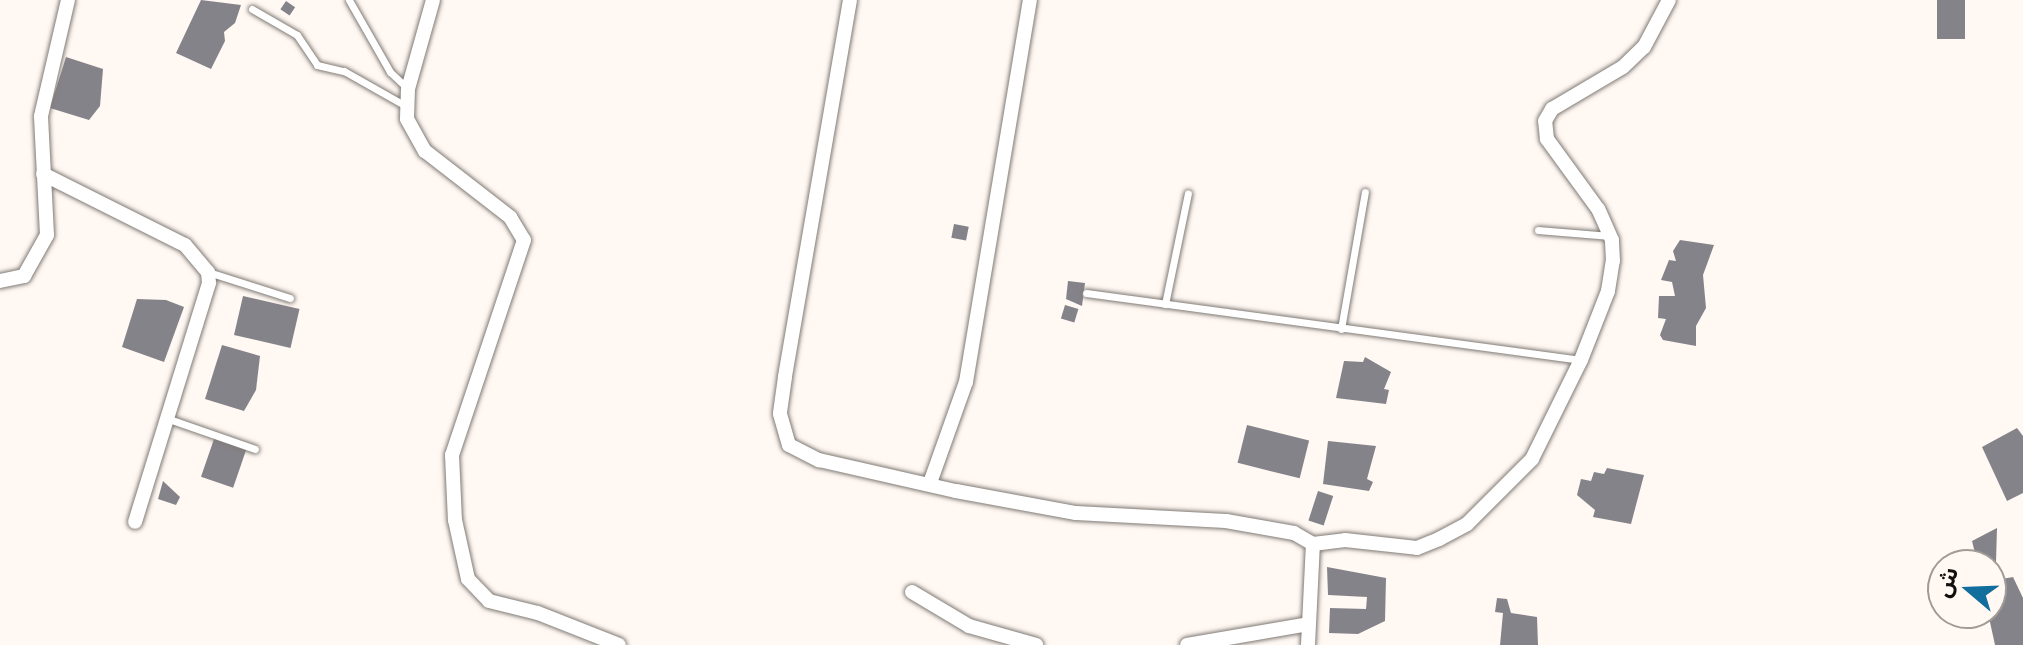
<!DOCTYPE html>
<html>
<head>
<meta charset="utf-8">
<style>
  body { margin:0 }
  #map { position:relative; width:2023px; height:645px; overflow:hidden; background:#fff8f3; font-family:"IBM Plex Serif","Noto Sans Arabic",serif }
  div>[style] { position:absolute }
  .building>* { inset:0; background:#85838a; transform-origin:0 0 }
  .roads { filter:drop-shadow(0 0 2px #807a75) drop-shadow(0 0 2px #807a75) }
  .lane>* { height:7px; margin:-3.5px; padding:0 3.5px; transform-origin:3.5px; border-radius:3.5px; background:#fff }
  .street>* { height:14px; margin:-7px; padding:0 7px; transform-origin:7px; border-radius:7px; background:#fff }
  span { translate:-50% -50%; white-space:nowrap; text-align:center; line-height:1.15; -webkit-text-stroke:6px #fff8f3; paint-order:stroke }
  .north { position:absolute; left:1927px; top:549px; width:80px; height:80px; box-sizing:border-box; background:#fff8f3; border:2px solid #a09b97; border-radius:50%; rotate:289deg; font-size:22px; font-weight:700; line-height:32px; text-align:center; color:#12100e }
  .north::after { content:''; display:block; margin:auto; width:28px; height:36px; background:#126e9d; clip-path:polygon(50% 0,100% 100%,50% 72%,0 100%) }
</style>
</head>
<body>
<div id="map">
  <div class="building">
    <div style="clip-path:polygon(201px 0,241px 5px,235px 23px,224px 32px,225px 41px,211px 69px,176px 53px)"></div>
    <div style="left:1937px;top:0;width:28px;height:39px"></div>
    <div style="left:286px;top:1px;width:11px;height:10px;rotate:34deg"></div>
    <div style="clip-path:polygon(66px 57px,103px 69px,100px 106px,89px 120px,50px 108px)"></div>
    <div style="left:954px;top:224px;width:15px;height:14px;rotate:11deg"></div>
    <div style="clip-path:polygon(1680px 240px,1714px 245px,1703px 275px,1706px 308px,1696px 326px,1696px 346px,1663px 340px,1660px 335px,1666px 319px,1658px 318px,1659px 296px,1675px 296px,1672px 282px,1661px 280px,1669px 260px,1676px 261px,1673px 251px)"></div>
    <div style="clip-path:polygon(1068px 281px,1085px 283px,1082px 306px,1066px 299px)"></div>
    <div style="left:243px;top:296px;width:58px;height:40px;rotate:13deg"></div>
    <div style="clip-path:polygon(137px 299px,166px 300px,184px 307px,164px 362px,122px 347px)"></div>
    <div style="left:1065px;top:305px;width:14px;height:14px;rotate:17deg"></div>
    <div style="clip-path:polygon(222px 345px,260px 356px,256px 390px,244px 411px,205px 399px)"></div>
    <div style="clip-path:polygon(1365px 357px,1391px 372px,1384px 389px,1389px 390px,1386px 404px,1336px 398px,1344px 361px,1363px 362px)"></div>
    <div style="left:1247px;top:425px;width:64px;height:39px;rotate:14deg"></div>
    <div style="clip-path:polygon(2017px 428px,2023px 436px,2023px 493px,2007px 501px,1982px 447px)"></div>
    <div style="left:215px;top:436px;width:34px;height:43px;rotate:19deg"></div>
    <div style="clip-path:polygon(1328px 441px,1376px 446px,1367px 479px,1373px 482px,1369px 491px,1323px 484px)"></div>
    <div style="clip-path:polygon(1607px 468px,1644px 475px,1631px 524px,1593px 517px,1595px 510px,1577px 495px,1581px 479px,1591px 481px,1594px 472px,1604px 474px)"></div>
    <div style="clip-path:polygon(163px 481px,180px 497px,176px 505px,158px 499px)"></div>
    <div style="left:1318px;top:491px;width:16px;height:31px;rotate:18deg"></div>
    <div style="clip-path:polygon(1997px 528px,1996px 562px,1978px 565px,1972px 541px)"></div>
    <div style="clip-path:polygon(1327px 567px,1386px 578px,1385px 621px,1358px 634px,1329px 633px,1330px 608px,1366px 609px,1367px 597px,1328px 595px)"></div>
    <div style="clip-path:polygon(2013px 577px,2023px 598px,2023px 645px,1995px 645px,1988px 613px,1991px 581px)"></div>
    <div style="clip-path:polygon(1497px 598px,1507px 599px,1511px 613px,1537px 617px,1538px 645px,1500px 645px,1503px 613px,1495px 612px)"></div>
  </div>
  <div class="roads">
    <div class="lane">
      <div style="left:349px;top:0;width:83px;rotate:60.3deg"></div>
      <div style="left:390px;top:72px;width:25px;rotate:43deg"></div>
      <div style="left:252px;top:9px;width:52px;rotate:30deg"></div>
      <div style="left:297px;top:35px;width:36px;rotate:56deg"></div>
      <div style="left:317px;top:65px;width:28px;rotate:13deg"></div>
      <div style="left:344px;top:71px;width:69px;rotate:29.5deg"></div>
      <div style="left:1538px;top:230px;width:72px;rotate:4.8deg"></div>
      <div style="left:208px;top:272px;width:86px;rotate:17.6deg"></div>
      <div style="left:1086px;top:293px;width:500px;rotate:7.7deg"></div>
      <div style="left:1165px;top:304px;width:113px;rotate:-78.3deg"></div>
      <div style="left:1341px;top:329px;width:139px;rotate:-80.1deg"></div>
      <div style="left:169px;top:419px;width:91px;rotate:19.2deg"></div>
    </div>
    <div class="street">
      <div style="left:433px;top:0;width:92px;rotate:105.7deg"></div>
      <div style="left:408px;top:89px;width:30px;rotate:92deg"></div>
      <div style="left:407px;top:119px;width:37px;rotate:61deg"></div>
      <div style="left:425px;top:151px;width:108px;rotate:37.8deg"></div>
      <div style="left:510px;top:217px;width:27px;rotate:59deg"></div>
      <div style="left:524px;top:240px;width:227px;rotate:108.5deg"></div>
      <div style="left:452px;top:455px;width:65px;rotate:87.4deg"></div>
      <div style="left:455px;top:520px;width:60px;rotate:77.6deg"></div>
      <div style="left:468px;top:579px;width:30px;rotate:46deg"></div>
      <div style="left:489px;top:601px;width:50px;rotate:13.8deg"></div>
      <div style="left:538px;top:613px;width:87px;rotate:21.6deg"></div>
      <div style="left:850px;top:0;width:383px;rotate:99.8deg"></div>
      <div style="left:785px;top:377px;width:37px;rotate:98deg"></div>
      <div style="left:780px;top:414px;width:32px;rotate:74deg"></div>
      <div style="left:789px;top:445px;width:34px;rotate:27deg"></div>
      <div style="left:819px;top:460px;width:140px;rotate:12.8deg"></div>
      <div style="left:956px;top:491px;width:122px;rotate:10.4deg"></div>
      <div style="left:1076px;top:513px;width:150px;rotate:3.1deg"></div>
      <div style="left:1226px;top:521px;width:69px;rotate:10deg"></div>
      <div style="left:1294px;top:533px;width:22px;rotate:30deg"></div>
      <div style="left:43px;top:174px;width:159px;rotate:26.6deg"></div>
      <div style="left:185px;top:245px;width:35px;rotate:50deg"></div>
      <div style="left:208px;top:272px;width:11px;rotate:85deg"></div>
      <div style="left:209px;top:283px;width:250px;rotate:107.2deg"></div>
      <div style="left:0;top:281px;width:25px;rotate:-12deg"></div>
      <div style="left:24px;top:276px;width:47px;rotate:-60.7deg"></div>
      <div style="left:47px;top:235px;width:119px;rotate:-92.9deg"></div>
      <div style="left:41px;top:116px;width:119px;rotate:-76.9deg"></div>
      <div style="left:930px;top:483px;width:107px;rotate:-70.4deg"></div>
      <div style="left:966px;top:382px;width:387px;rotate:-80.5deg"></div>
      <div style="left:912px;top:592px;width:66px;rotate:30.8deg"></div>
      <div style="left:969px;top:626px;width:70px;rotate:15.8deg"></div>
      <div style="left:1187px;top:645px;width:123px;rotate:-9.8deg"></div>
      <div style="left:1308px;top:645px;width:101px;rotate:-87.2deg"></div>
      <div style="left:1313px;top:544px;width:32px;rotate:-7deg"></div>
      <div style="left:1345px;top:540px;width:72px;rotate:6.3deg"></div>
      <div style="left:1417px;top:548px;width:24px;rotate:-22deg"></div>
      <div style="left:1439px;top:539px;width:32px;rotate:-28deg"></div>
      <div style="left:1467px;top:524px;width:92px;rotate:-45deg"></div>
      <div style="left:1532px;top:459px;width:110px;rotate:-63.7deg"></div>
      <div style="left:1581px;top:360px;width:74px;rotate:-68.6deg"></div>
      <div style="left:1608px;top:291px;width:30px;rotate:-81deg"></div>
      <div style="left:1613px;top:261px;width:21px;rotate:-93deg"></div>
      <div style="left:1612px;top:240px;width:34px;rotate:-114deg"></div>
      <div style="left:1598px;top:209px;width:87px;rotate:-126.1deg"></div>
      <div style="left:1547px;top:139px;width:18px;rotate:-96deg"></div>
      <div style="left:1545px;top:121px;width:14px;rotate:-60deg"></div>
      <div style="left:1552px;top:109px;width:82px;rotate:-30.6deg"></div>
      <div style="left:1623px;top:67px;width:29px;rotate:-44deg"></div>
      <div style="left:1644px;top:47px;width:53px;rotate:-62deg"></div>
    </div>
  </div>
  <div class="north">ش</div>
</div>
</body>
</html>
